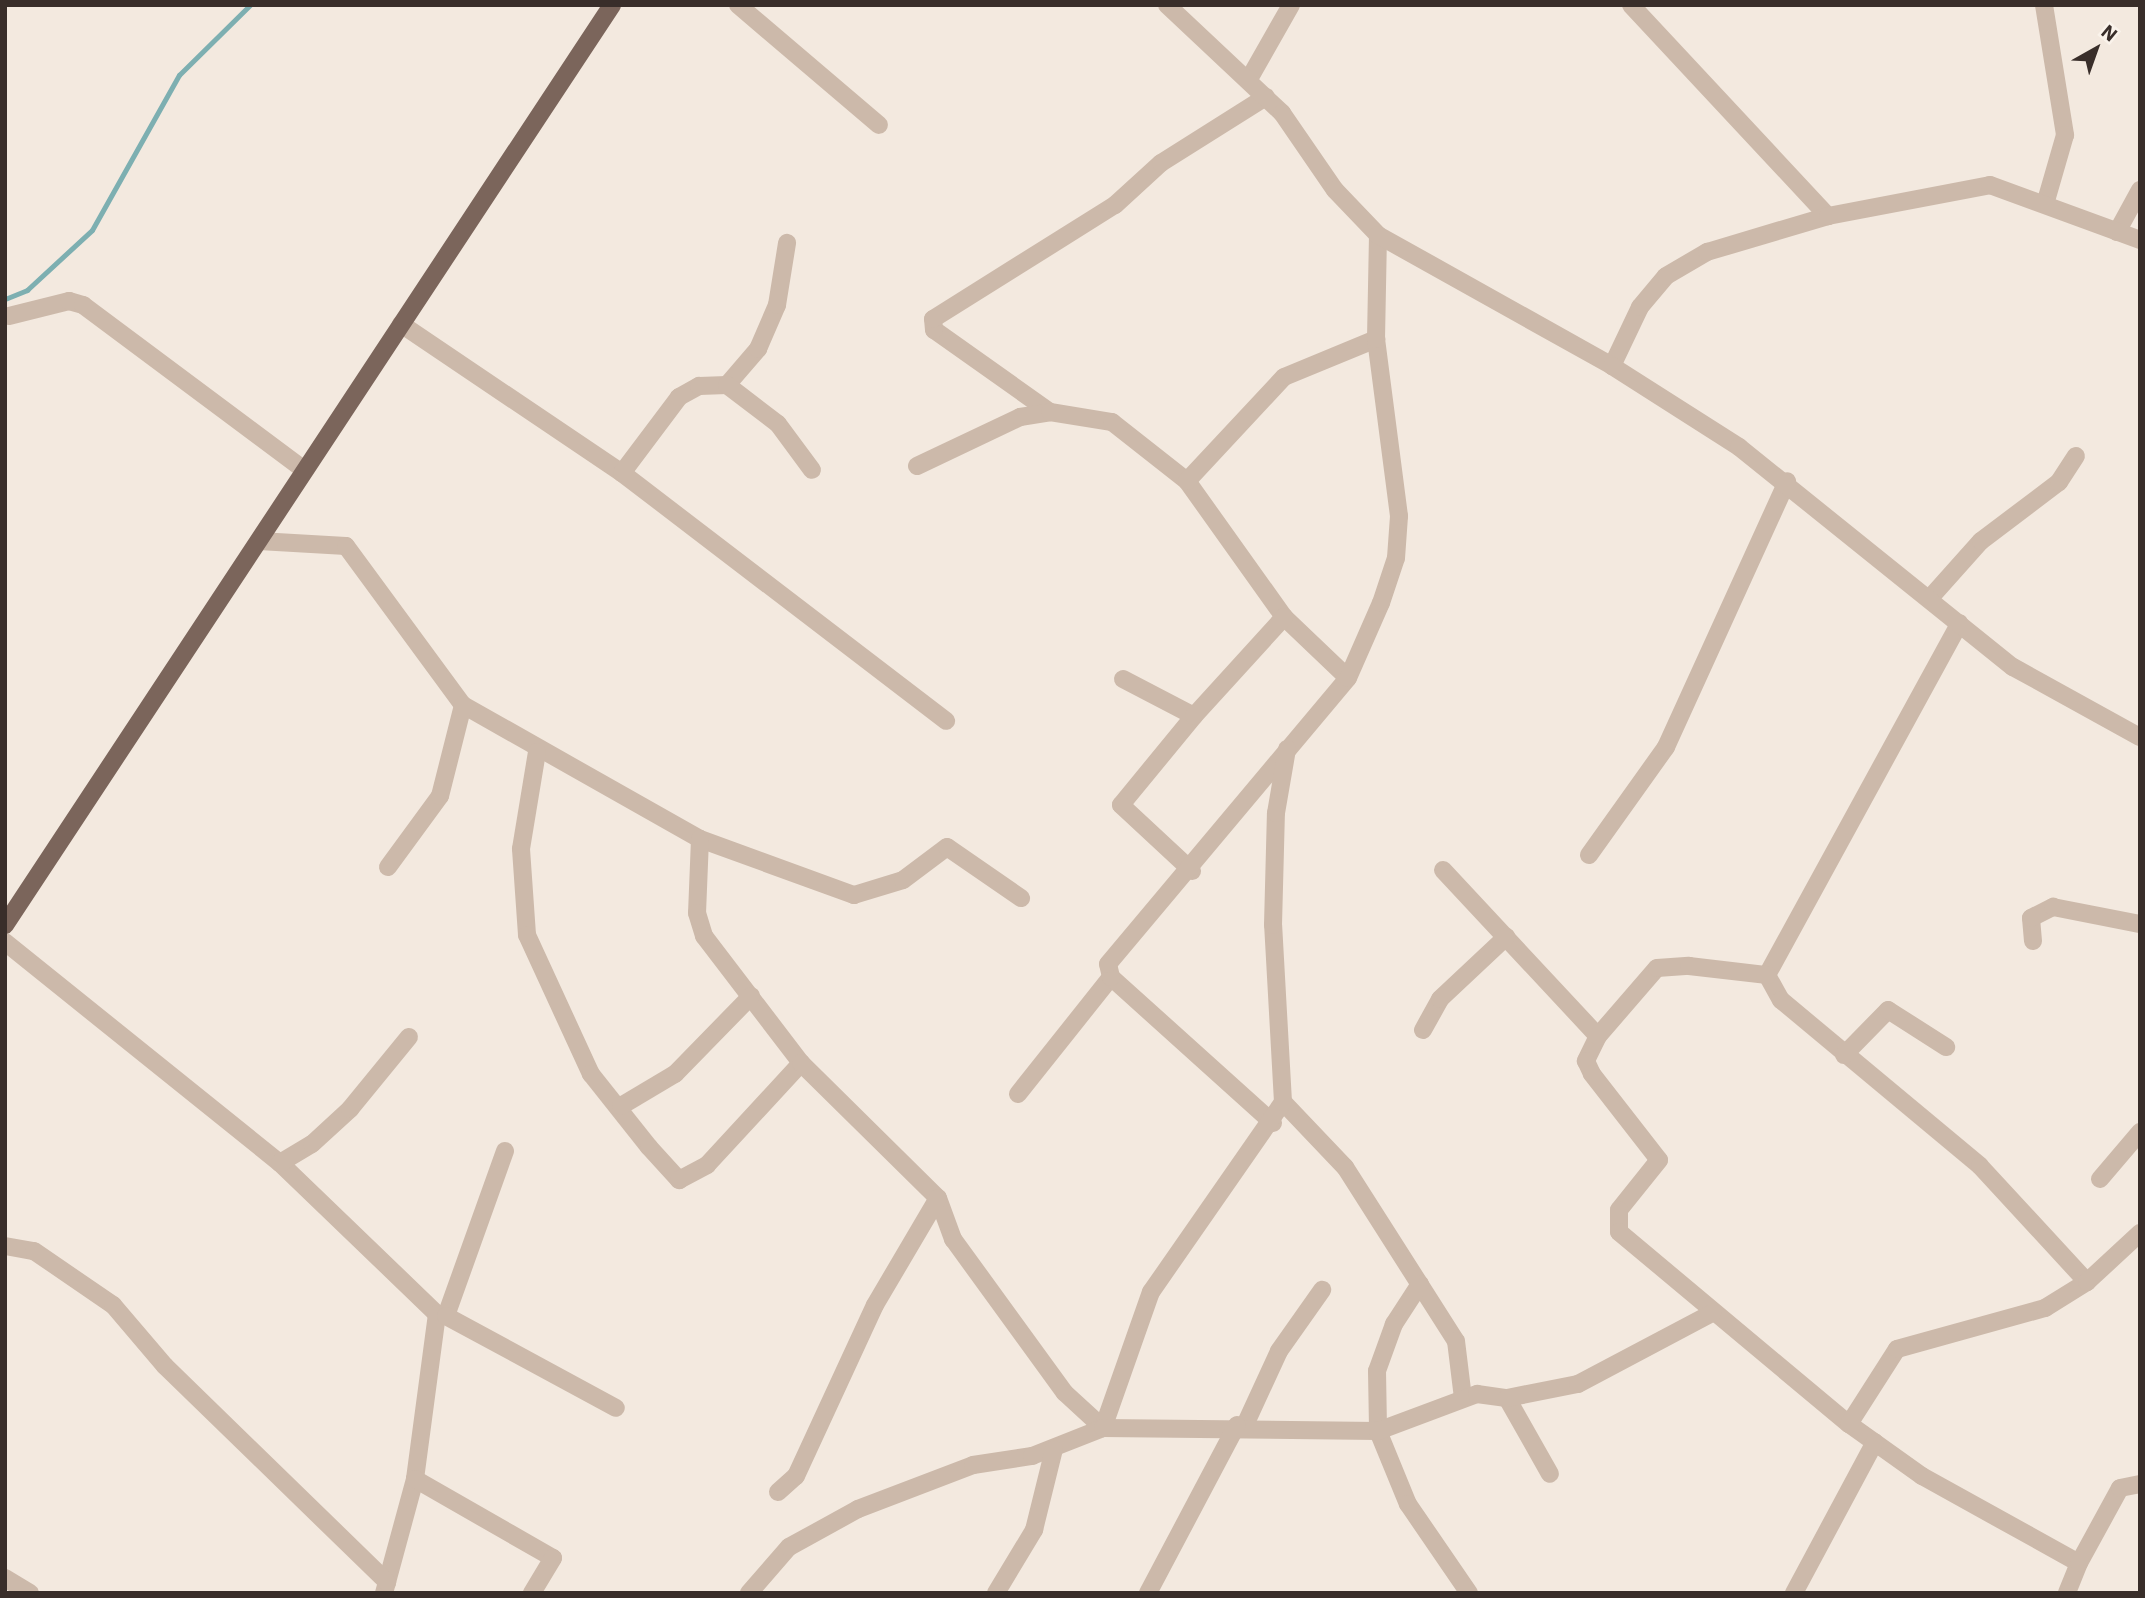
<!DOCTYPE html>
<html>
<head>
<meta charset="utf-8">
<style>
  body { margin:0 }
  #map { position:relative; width:2145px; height:1598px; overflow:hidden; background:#f3e9df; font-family:"IBM Plex Sans",sans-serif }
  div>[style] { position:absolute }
  .stream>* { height:5px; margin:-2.5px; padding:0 2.5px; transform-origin:2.5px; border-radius:2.5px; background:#7dafb1 }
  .minor>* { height:18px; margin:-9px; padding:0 9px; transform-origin:9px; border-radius:9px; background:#ccb9aa }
  .tertiary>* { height:18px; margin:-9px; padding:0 9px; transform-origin:9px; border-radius:9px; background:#ccb9aa }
  .primary>* { height:18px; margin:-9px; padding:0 9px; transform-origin:9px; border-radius:9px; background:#7b655b }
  span { translate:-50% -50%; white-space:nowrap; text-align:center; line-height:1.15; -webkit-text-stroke:5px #faf3eb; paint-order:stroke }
  .frame { position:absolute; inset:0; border:7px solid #392e2a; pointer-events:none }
  .north { position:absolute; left:2061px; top:14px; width:70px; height:70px; -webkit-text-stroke:5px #faf3eb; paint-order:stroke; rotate:40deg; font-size:19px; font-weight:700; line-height:28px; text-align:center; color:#392e2a }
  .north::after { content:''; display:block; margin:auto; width:24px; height:32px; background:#392e2a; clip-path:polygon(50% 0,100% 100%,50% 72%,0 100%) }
</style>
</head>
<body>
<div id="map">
  <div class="stream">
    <div style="left:5px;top:299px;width:24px;rotate:-22deg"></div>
    <div style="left:27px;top:290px;width:88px;rotate:-42.7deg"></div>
    <div style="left:92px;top:230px;width:178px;rotate:-60.7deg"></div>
    <div style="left:179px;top:75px;width:100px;rotate:-44.6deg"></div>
  </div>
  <div class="minor">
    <div style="left:738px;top:5px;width:185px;rotate:40.4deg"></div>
    <div style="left:1631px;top:5px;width:289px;rotate:47deg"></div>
    <div style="left:2044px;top:5px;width:132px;rotate:80.8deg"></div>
    <div style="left:2065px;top:135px;width:69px;rotate:106.1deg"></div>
    <div style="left:1249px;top:79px;width:85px;rotate:-60.4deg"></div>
    <div style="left:2117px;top:232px;width:48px;rotate:-61.3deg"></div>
    <div style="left:9px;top:316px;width:62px;rotate:-14deg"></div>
    <div style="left:69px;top:301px;width:15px;rotate:16deg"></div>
    <div style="left:83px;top:305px;width:276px;rotate:36.7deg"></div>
    <div style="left:401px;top:324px;width:267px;rotate:34deg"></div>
    <div style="left:622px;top:473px;width:408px;rotate:37.4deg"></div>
    <div style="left:1612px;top:366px;width:65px;rotate:-64.6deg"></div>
    <div style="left:1640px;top:307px;width:40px;rotate:-50deg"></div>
    <div style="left:1666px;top:276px;width:48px;rotate:-30.3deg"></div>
    <div style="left:1707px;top:252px;width:126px;rotate:-16.6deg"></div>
    <div style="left:1828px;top:216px;width:165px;rotate:-10.8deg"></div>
    <div style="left:1990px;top:185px;width:160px;rotate:20.1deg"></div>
    <div style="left:727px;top:385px;width:48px;rotate:-49.3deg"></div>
    <div style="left:758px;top:349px;width:48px;rotate:-66.6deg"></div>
    <div style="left:777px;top:305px;width:63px;rotate:-80.8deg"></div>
    <div style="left:1050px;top:412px;width:142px;rotate:-144.7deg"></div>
    <div style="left:934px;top:330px;width:11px;rotate:-95deg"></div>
    <div style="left:933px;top:319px;width:215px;rotate:-32.1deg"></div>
    <div style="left:1115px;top:205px;width:62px;rotate:-42.4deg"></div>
    <div style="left:1161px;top:163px;width:124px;rotate:-32.2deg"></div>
    <div style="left:917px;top:466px;width:114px;rotate:-25.4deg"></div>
    <div style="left:1020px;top:417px;width:30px;rotate:-9deg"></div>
    <div style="left:1050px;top:412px;width:63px;rotate:9.2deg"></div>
    <div style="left:1112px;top:422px;width:95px;rotate:38.2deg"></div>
    <div style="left:1187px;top:481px;width:167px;rotate:54.5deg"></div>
    <div style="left:1284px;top:617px;width:88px;rotate:43.6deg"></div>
    <div style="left:622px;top:473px;width:95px;rotate:-53.1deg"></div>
    <div style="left:679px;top:397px;width:23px;rotate:-29deg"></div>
    <div style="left:699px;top:386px;width:28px;rotate:-2deg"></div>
    <div style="left:727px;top:385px;width:64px;rotate:37.4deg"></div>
    <div style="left:778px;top:424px;width:57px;rotate:53.5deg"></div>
    <div style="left:1187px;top:481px;width:142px;rotate:-47deg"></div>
    <div style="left:1284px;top:377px;width:100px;rotate:-22.4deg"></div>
    <div style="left:259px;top:541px;width:87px;rotate:3.3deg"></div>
    <div style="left:346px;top:546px;width:197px;rotate:53.7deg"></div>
    <div style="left:463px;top:705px;width:272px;rotate:29.5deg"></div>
    <div style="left:700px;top:839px;width:164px;rotate:20deg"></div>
    <div style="left:854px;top:895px;width:51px;rotate:-17deg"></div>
    <div style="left:903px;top:880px;width:55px;rotate:-36.9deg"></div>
    <div style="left:947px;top:847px;width:90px;rotate:34.6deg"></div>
    <div style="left:1930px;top:598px;width:76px;rotate:-48.2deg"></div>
    <div style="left:1981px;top:541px;width:98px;rotate:-37.1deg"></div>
    <div style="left:2059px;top:482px;width:31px;rotate:-57deg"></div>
    <div style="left:1123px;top:679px;width:80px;rotate:27.5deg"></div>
    <div style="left:1194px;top:716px;width:115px;rotate:129.4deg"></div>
    <div style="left:1121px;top:805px;width:97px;rotate:42.9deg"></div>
    <div style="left:1194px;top:716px;width:134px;rotate:-47.7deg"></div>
    <div style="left:537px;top:752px;width:98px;rotate:99.4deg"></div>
    <div style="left:521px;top:849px;width:86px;rotate:86deg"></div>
    <div style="left:527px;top:935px;width:153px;rotate:65.3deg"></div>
    <div style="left:591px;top:1074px;width:93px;rotate:51.5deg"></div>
    <div style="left:649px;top:1147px;width:45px;rotate:47.7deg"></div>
    <div style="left:679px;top:1180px;width:32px;rotate:-28deg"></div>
    <div style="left:707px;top:1165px;width:139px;rotate:-47.3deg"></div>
    <div style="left:700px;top:839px;width:74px;rotate:92.3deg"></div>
    <div style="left:697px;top:913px;width:24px;rotate:73deg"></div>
    <div style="left:704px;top:936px;width:160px;rotate:52.6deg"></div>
    <div style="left:801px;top:1063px;width:192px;rotate:44.6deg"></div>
    <div style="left:938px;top:1198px;width:44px;rotate:69.9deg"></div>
    <div style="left:953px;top:1239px;width:190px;rotate:54deg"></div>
    <div style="left:1065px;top:1393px;width:52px;rotate:42.6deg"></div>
    <div style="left:1589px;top:855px;width:133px;rotate:-54.5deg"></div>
    <div style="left:1666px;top:747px;width:292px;rotate:-65.5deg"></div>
    <div style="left:388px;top:867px;width:88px;rotate:-53.8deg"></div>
    <div style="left:440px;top:796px;width:94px;rotate:-75.8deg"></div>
    <div style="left:1443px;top:870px;width:227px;rotate:47deg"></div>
    <div style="left:1598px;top:1036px;width:28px;rotate:116deg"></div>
    <div style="left:1586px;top:1061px;width:14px;rotate:65deg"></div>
    <div style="left:1592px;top:1074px;width:109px;rotate:52.1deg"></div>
    <div style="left:1659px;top:1160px;width:64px;rotate:128.7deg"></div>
    <div style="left:1619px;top:1210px;width:22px;rotate:90deg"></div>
    <div style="left:1619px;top:1232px;width:300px;rotate:39.9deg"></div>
    <div style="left:1849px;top:1424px;width:90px;rotate:35.5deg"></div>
    <div style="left:1922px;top:1476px;width:179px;rotate:29deg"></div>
    <div style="left:2079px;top:1563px;width:32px;rotate:112deg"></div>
    <div style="left:2033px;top:941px;width:23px;rotate:-95deg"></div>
    <div style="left:2031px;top:918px;width:25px;rotate:-27deg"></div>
    <div style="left:2053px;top:907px;width:89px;rotate:11.1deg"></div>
    <div style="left:5px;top:942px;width:353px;rotate:38.8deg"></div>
    <div style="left:280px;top:1163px;width:218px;rotate:43.9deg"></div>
    <div style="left:437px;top:1314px;width:166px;rotate:97.6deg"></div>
    <div style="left:415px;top:1479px;width:118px;rotate:105.2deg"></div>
    <div style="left:1767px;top:975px;width:29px;rotate:61deg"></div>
    <div style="left:1781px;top:1000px;width:259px;rotate:39.8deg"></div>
    <div style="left:1980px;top:1166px;width:158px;rotate:47.3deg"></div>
    <div style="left:1767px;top:975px;width:401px;rotate:-61.3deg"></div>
    <div style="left:1423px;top:1030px;width:35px;rotate:-61deg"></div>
    <div style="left:1440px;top:999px;width:91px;rotate:-43.2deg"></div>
    <div style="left:1598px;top:1036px;width:90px;rotate:-49.1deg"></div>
    <div style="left:1657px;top:968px;width:32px;rotate:-4deg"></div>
    <div style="left:1689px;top:966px;width:79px;rotate:6.6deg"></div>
    <div style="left:1844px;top:1055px;width:63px;rotate:-45.6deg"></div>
    <div style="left:1888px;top:1010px;width:69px;rotate:32.5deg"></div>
    <div style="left:1018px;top:1094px;width:149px;rotate:-51.5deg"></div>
    <div style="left:1283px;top:1102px;width:90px;rotate:46.4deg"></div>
    <div style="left:1345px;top:1167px;width:206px;rotate:57.5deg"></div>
    <div style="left:1456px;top:1341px;width:57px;rotate:83deg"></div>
    <div style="left:621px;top:1106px;width:63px;rotate:-30.7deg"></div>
    <div style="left:675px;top:1074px;width:109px;rotate:-45.7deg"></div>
    <div style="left:1273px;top:1123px;width:218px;rotate:-138deg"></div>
    <div style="left:1111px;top:977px;width:13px;rotate:-103deg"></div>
    <div style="left:1108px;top:964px;width:373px;rotate:-50deg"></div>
    <div style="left:1348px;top:678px;width:82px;rotate:-66.3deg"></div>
    <div style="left:1381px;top:603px;width:47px;rotate:-71.6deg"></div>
    <div style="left:1396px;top:558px;width:42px;rotate:-85.9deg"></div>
    <div style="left:1399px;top:516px;width:178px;rotate:-97.4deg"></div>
    <div style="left:1376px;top:339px;width:104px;rotate:-88.9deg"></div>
    <div style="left:505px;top:1151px;width:175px;rotate:109.7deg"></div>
    <div style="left:446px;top:1316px;width:193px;rotate:28.4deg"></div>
    <div style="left:280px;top:1163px;width:37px;rotate:-31deg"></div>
    <div style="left:312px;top:1144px;width:52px;rotate:-42.6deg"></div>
    <div style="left:350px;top:1109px;width:93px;rotate:-50.7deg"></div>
    <div style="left:2100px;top:1179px;width:62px;rotate:-49.6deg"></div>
    <div style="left:5px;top:1246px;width:29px;rotate:10deg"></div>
    <div style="left:34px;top:1251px;width:96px;rotate:34.4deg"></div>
    <div style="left:113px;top:1305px;width:80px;rotate:49.6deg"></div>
    <div style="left:165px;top:1366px;width:310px;rotate:44.2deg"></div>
    <div style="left:1420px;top:1284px;width:48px;rotate:123deg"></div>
    <div style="left:1394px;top:1324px;width:50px;rotate:109.9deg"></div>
    <div style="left:1377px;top:1371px;width:60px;rotate:89deg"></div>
    <div style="left:1378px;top:1431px;width:79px;rotate:67.7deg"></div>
    <div style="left:1408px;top:1504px;width:108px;rotate:55.6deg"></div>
    <div style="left:1507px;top:1398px;width:87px;rotate:60.5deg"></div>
    <div style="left:1849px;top:1424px;width:89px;rotate:-57.4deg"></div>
    <div style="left:1897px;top:1349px;width:154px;rotate:-15.5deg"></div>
    <div style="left:2045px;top:1308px;width:49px;rotate:-31.8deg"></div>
    <div style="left:2087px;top:1282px;width:72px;rotate:-42.8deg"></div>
    <div style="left:1245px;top:1425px;width:81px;rotate:-65.3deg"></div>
    <div style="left:1279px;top:1351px;width:75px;rotate:-54.8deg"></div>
    <div style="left:1103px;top:1428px;width:144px;rotate:-70.6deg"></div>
    <div style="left:1151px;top:1292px;width:231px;rotate:-55.2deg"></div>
    <div style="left:1283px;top:1102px;width:177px;rotate:-93.2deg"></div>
    <div style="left:1273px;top:925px;width:112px;rotate:-88.5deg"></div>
    <div style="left:1276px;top:813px;width:65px;rotate:-80.2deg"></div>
    <div style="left:415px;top:1479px;width:159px;rotate:29.8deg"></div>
    <div style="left:553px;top:1558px;width:41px;rotate:121deg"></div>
    <div style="left:778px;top:1492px;width:24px;rotate:-42deg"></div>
    <div style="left:796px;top:1476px;width:188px;rotate:-65.2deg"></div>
    <div style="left:875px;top:1305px;width:124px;rotate:-59.5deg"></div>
    <div style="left:2079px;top:1563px;width:85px;rotate:-61.3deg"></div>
    <div style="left:2120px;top:1488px;width:20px;rotate:-11deg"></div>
    <div style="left:5px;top:1578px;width:29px;rotate:31deg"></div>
    <div style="left:749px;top:1593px;width:61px;rotate:-49deg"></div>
    <div style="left:789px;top:1547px;width:79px;rotate:-28.8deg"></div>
    <div style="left:858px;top:1509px;width:123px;rotate:-20.9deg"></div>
    <div style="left:973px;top:1465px;width:60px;rotate:-8.7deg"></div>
    <div style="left:1032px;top:1456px;width:76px;rotate:-21.5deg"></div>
    <div style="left:1103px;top:1428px;width:275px;rotate:0.6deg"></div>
    <div style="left:1378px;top:1431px;width:106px;rotate:-20.5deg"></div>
    <div style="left:1477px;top:1394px;width:30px;rotate:8deg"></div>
    <div style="left:1507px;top:1398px;width:72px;rotate:-11.2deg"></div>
    <div style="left:1578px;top:1384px;width:152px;rotate:-27.9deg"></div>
    <div style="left:996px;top:1593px;width:74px;rotate:-58.9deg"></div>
    <div style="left:1034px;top:1530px;width:83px;rotate:-76.1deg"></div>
    <div style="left:1148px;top:1593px;width:190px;rotate:-62.1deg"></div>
    <div style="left:1794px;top:1593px;width:171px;rotate:-61.8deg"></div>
  </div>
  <div class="tertiary">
    <div style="left:1167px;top:5px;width:158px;rotate:43.2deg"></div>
    <div style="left:1282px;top:113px;width:93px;rotate:55.5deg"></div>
    <div style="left:1335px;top:190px;width:62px;rotate:46.3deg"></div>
    <div style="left:1378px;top:235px;width:268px;rotate:29.2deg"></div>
    <div style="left:1612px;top:366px;width:151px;rotate:32.5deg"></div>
    <div style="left:1739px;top:447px;width:351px;rotate:38.8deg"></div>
    <div style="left:2013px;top:667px;width:145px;rotate:28.9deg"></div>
  </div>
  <div class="primary">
    <div style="left:5px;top:925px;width:1102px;rotate:-56.58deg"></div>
  </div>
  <div class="frame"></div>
  <div class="north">N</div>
</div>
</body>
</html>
